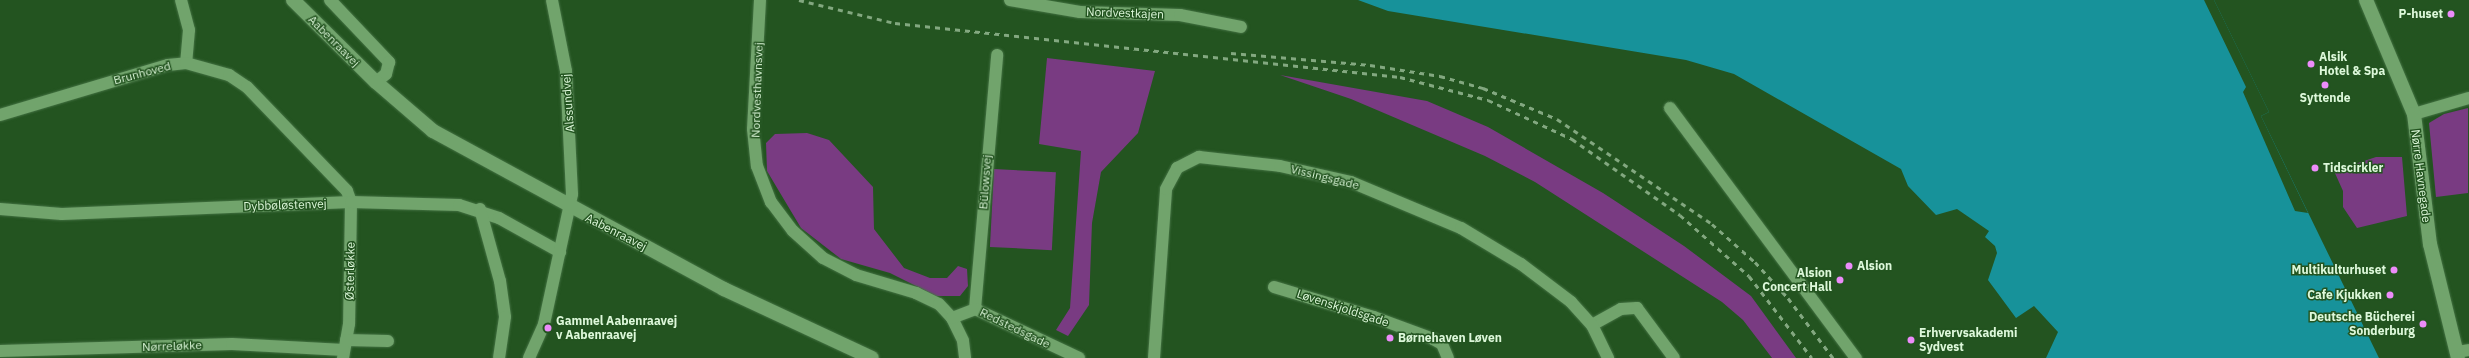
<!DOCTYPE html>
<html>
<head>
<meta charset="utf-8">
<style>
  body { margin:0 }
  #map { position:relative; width:2469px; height:358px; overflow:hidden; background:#235420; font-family:"IBM Plex Sans",sans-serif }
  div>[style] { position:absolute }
  .green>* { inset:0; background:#793b82; transform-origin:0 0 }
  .water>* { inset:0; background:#17929a }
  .pier>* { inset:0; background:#235420 }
  .roads { filter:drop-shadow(0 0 1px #447243) drop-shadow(0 0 1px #447243) }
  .minor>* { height:12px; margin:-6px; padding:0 6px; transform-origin:6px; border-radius:6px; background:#71a46c }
  .tertiary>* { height:14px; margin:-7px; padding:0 7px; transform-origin:7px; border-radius:7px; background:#71a46c }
  .rail>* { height:3px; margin-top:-1.5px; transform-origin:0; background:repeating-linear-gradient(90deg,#83a880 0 5px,transparent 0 10px) }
  .dots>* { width:11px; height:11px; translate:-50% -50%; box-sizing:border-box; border:2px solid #235420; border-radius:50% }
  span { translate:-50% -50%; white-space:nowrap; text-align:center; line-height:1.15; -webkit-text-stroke:3px #235420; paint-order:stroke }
  .street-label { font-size:12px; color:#ddf8da }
  .poi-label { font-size:12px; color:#ddf8da; font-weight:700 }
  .right { translate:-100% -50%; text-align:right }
  .left { translate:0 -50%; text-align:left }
</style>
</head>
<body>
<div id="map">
  <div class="green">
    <div style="clip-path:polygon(1047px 58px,1155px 71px,1138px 133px,1101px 172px,1092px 223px,1089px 305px,1068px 336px,1056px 330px,1070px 308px,1081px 151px,1039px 144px)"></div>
    <div style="clip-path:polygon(1280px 75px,1427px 101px,1488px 127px,1603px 193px,1684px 246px,1751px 296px,1796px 358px,1772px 358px,1743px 320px,1722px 302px,1535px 182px,1485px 156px,1351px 99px)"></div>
    <div style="clip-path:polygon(2468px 108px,2468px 193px,2436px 197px,2429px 123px,2444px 114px)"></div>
    <div style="clip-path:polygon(807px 133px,829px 140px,873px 187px,874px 229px,904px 268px,930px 278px,947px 278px,958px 266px,967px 269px,968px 286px,960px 296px,936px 296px,890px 273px,841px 259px,801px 228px,767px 171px,766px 143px,775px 134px)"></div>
    <div style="clip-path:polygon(2376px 157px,2402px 157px,2407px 216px,2357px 228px,2343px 207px,2343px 191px,2334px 171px)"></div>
    <div style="left:994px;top:169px;width:62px;height:78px;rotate:3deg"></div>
  </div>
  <div class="water">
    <div style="clip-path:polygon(1358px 0,2214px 0,2269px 112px,2261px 116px,2379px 358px,2046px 358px,2058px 332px,2034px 306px,2016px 318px,1988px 280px,1997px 253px,1995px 246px,1985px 237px,1989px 231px,1957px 209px,1936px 215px,1908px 186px,1901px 169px,1734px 74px,1686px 60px,1388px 11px)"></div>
  </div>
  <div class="pier">
    <div style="clip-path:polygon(2204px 0,2214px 0,2269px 112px,2261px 116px,2308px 213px,2295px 211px,2243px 92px,2246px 87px)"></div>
  </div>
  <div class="roads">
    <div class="minor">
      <div style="left:181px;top:0;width:31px;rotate:75deg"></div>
      <div style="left:189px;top:30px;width:33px;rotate:95deg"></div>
      <div style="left:330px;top:0;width:86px;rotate:46.4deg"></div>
      <div style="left:389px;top:62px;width:12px;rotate:104deg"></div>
      <div style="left:386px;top:74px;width:13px;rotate:141deg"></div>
      <div style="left:760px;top:0;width:129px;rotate:93.1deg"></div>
      <div style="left:753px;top:129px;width:37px;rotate:84deg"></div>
      <div style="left:757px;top:166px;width:39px;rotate:69deg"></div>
      <div style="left:771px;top:202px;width:36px;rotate:53deg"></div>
      <div style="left:793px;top:231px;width:40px;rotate:42deg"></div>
      <div style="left:823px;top:258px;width:37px;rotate:27deg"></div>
      <div style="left:856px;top:275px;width:63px;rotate:16.7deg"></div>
      <div style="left:916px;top:293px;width:25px;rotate:26deg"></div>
      <div style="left:939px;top:304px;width:19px;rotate:47deg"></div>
      <div style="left:952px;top:318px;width:25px;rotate:64deg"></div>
      <div style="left:963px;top:341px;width:17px;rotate:83deg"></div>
      <div style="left:1010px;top:0;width:71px;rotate:9.7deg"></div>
      <div style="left:1080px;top:12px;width:100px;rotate:1.7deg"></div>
      <div style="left:1180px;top:15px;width:62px;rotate:11.1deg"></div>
      <div style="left:1670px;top:108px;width:312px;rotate:53.4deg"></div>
      <div style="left:2414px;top:114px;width:57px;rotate:-16.2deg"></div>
      <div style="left:0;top:115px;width:175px;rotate:-16.6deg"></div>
      <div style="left:168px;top:65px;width:18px;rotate:-6deg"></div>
      <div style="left:186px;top:63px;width:45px;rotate:15.6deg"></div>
      <div style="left:229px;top:75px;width:22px;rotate:34deg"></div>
      <div style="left:247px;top:87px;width:144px;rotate:46.1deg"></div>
      <div style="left:347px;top:191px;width:12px;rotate:70deg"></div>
      <div style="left:351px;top:202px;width:122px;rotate:90.9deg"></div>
      <div style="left:349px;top:324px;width:35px;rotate:100deg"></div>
      <div style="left:0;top:209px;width:62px;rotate:4.6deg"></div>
      <div style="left:62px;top:214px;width:289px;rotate:-2.4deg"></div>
      <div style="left:351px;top:202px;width:108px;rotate:1.6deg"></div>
      <div style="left:459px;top:205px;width:42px;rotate:18deg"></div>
      <div style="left:499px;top:218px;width:70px;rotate:29.1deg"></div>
      <div style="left:480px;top:209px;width:75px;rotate:74.5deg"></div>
      <div style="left:500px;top:281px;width:36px;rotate:82deg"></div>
      <div style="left:505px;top:317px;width:41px;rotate:98.3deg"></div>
      <div style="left:1274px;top:287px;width:104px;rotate:16.7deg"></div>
      <div style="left:1374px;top:317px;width:63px;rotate:20.4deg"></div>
      <div style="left:1433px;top:339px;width:10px;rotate:29deg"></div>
      <div style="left:1442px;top:344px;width:15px;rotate:67deg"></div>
      <div style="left:975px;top:309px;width:255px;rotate:-85deg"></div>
      <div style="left:952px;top:318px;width:25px;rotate:-21deg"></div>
      <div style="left:975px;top:309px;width:115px;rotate:25.2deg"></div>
      <div style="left:1592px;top:325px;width:33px;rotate:-29deg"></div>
      <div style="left:1621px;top:309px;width:16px;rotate:-4deg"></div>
      <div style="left:1637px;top:308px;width:62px;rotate:53.5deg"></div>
      <div style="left:346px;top:340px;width:42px;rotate:1.4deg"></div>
      <div style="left:0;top:351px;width:232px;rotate:-1.7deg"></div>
      <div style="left:232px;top:344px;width:112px;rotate:3.1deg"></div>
      <div style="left:2457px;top:352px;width:12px;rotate:-9deg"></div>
      <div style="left:529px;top:358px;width:37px;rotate:-66deg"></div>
      <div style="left:544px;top:324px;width:133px;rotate:-77.8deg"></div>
      <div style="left:572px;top:194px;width:123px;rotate:-92.8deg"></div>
      <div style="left:566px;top:71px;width:72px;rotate:-101.2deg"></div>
      <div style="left:1154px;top:358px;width:169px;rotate:-85.9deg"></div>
      <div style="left:1166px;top:189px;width:24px;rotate:-62deg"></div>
      <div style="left:1177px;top:168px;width:25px;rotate:-27deg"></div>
      <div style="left:1199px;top:157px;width:81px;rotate:6.3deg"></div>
      <div style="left:1280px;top:166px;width:73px;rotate:12.7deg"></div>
      <div style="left:1351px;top:182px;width:119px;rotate:22.7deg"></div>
      <div style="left:1461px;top:228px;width:70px;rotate:31deg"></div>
      <div style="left:1521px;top:264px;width:63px;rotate:37.2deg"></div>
      <div style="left:1571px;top:302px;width:31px;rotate:48deg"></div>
      <div style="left:1592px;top:325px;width:37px;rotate:64deg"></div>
    </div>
    <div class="tertiary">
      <div style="left:293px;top:0;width:117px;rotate:44.7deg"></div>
      <div style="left:376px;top:82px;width:75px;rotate:40.7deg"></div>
      <div style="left:433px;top:131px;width:331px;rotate:28.5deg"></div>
      <div style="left:724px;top:289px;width:163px;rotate:25deg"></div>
      <div style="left:2366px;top:0;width:124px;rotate:67.2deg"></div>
      <div style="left:2414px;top:114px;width:131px;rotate:83deg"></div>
      <div style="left:2430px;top:244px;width:117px;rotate:76.2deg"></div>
    </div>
  </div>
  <div class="rail">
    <div style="left:799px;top:0;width:99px;rotate:13.5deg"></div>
    <div style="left:895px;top:23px;width:508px;rotate:6.1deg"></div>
    <div style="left:1400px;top:77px;width:91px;rotate:14.6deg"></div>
    <div style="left:1488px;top:100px;width:93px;rotate:24.9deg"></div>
    <div style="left:1572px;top:139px;width:132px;rotate:35.1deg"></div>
    <div style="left:1680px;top:215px;width:92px;rotate:41.5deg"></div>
    <div style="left:1749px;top:276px;width:103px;rotate:52.5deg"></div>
    <div style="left:1231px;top:53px;width:140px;rotate:4.9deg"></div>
    <div style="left:1370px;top:65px;width:71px;rotate:8.9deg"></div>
    <div style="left:1440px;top:76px;width:45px;rotate:15.6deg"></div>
    <div style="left:1483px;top:88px;width:80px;rotate:22.7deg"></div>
    <div style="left:1557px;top:119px;width:187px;rotate:34.1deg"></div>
    <div style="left:1712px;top:224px;width:57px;rotate:41.5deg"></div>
    <div style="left:1755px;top:262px;width:49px;rotate:47.5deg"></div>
    <div style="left:1788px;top:298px;width:75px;rotate:53.1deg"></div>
  </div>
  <div class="dots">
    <div style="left:2451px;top:14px;background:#ec8cfa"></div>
    <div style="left:2311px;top:64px;background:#ec8cfa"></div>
    <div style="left:2325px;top:85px;background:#ec8cfa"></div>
    <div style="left:2315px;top:168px;background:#ec8cfa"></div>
    <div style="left:1849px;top:266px;background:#ec8cfa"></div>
    <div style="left:2394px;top:270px;background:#ec8cfa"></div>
    <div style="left:1840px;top:280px;background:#ec8cfa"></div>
    <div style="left:2390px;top:295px;background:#ec8cfa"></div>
    <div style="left:2423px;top:324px;background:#ec8cfa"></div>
    <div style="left:548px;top:328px;background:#ec8cfa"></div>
    <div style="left:1390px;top:338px;background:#ec8cfa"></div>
    <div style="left:1911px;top:340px;background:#ec8cfa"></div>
  </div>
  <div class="street-label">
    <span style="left:1125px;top:13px;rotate:2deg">Nordvestkajen</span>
    <span style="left:334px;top:41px;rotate:45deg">Aabenraavej</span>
    <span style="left:142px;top:73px;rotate:-15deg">Brunhoved</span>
    <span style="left:757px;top:90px;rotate:-88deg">Nordvesthavnsvej</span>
    <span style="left:568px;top:103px;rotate:-94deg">Alssundvej</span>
    <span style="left:2421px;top:176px;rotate:83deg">Nørre Havnegade</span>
    <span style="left:1325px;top:177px;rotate:14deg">Vissingsgade</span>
    <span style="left:985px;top:182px;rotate:-86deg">Bülowsvej</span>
    <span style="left:285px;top:205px;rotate:-2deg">Dybbøløstenvej</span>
    <span style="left:616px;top:232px;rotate:27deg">Aabenraavej</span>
    <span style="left:350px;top:271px;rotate:-89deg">Østerløkke</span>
    <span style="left:1343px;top:308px;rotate:18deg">Løvenskjoldsgade</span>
    <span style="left:1015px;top:328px;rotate:26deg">Redstedsgade</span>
    <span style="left:172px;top:346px;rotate:-2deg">Nørreløkke</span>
  </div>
  <div class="poi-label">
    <span class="right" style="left:2443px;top:14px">P-huset</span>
    <span class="left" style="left:2319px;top:64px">Alsik<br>Hotel &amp; Spa</span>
    <span style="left:2325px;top:98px">Syttende</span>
    <span class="left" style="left:2323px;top:168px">Tidscirkler</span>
    <span class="left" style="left:1857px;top:266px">Alsion</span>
    <span class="right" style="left:2386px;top:270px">Multikulturhuset</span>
    <span class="right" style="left:1832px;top:280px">Alsion<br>Concert Hall</span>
    <span class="right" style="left:2382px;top:295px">Cafe Kjukken</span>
    <span class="right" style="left:2415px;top:324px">Deutsche Bücherei<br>Sonderburg</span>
    <span class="left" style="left:556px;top:328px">Gammel Aabenraavej<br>v Aabenraavej</span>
    <span class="left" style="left:1919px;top:340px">Erhvervsakademi<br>Sydvest</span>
    <span class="left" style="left:1398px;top:338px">Børnehaven Løven</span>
  </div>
</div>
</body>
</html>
